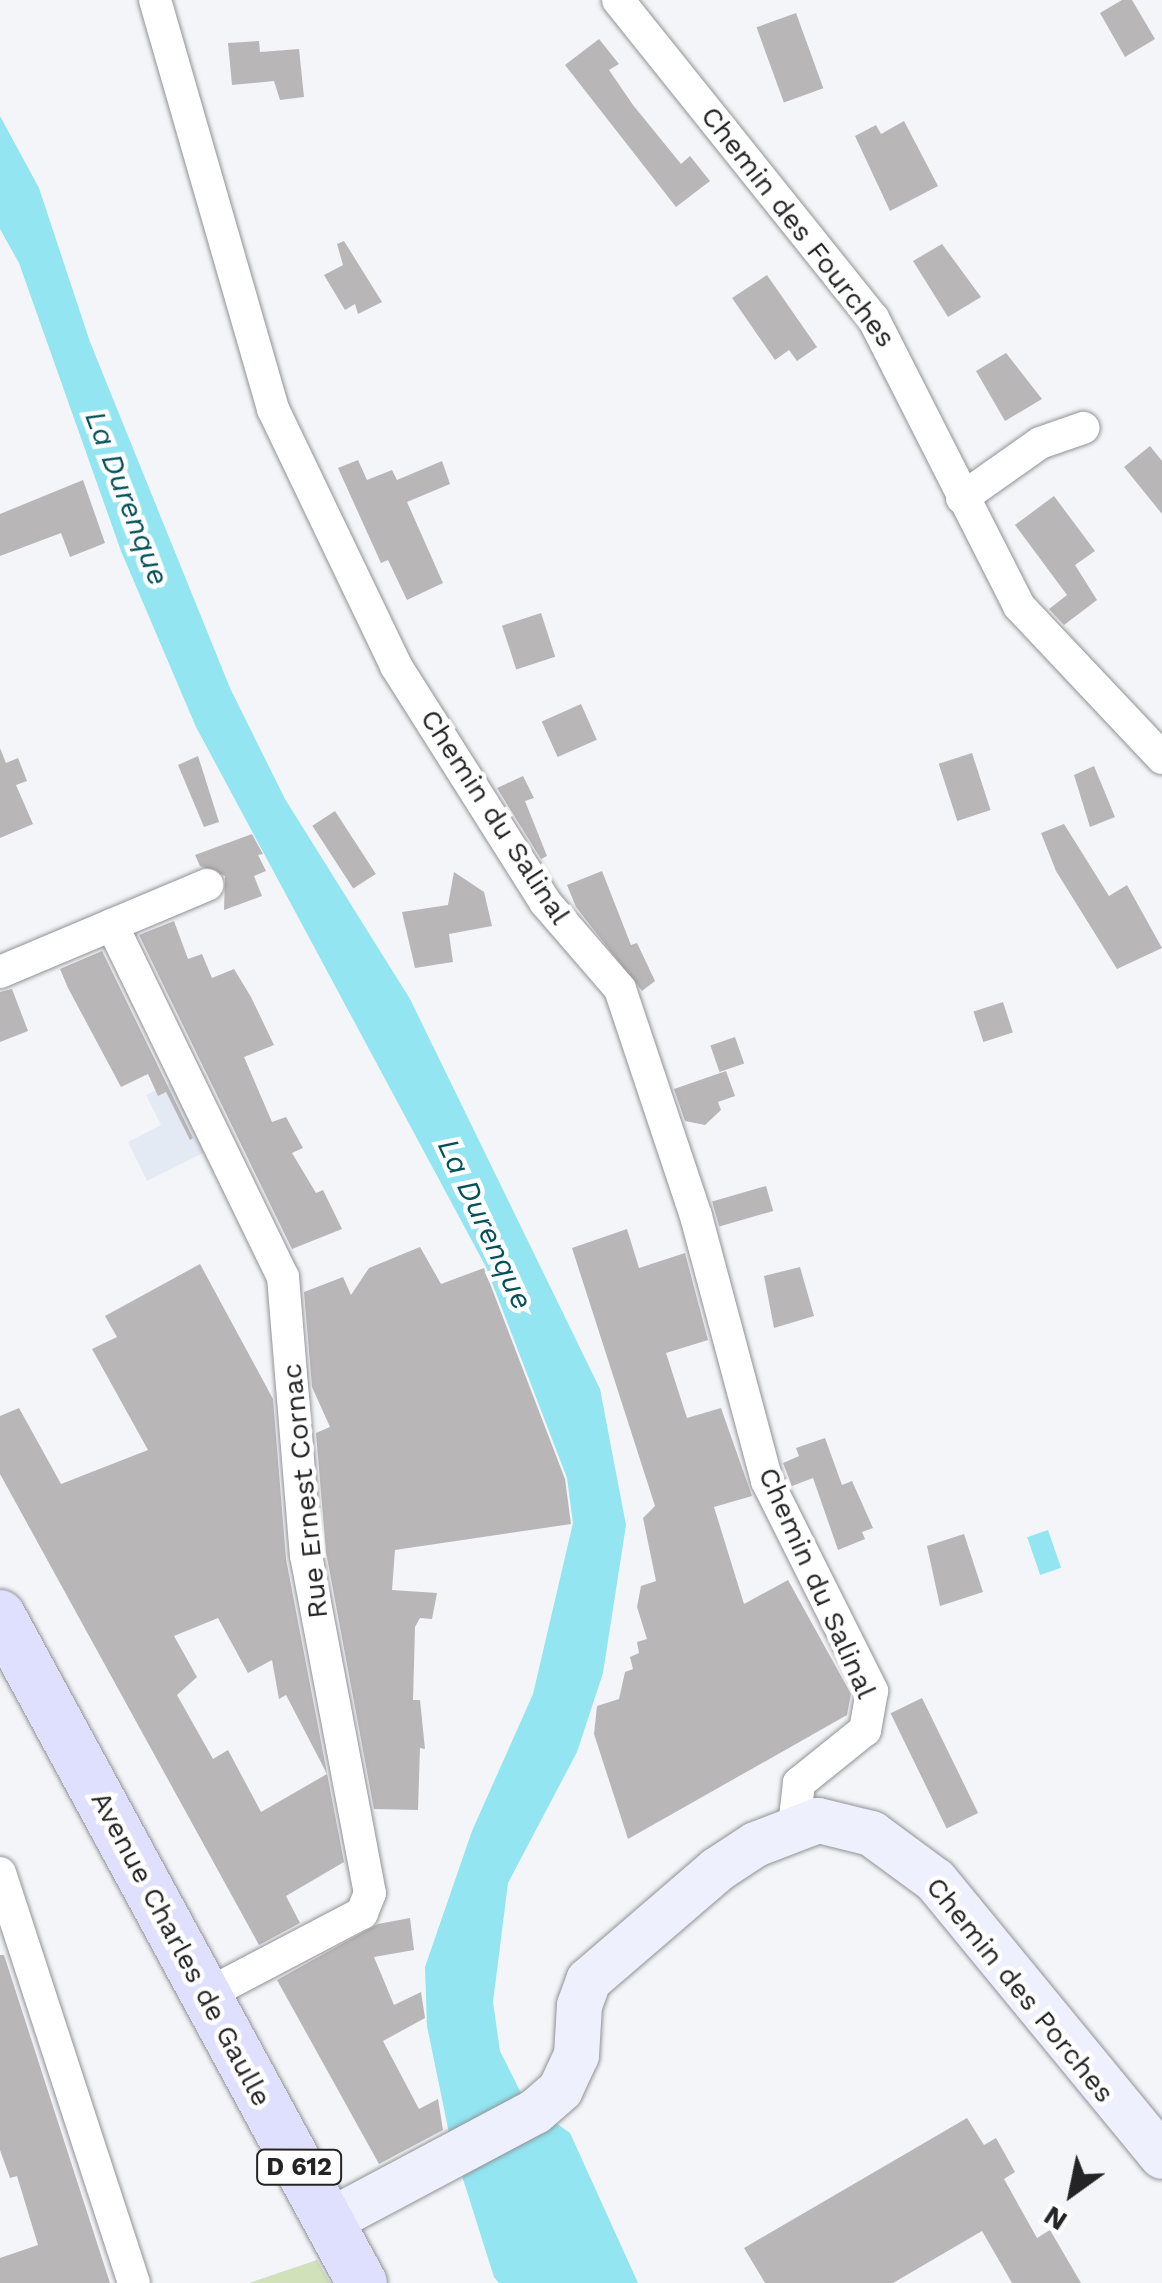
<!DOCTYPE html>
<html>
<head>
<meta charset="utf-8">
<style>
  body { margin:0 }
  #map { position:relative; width:1162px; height:2283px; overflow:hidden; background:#f3f5f8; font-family:"Work Sans",sans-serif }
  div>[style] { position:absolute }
  .built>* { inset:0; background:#e4eaf4 }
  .green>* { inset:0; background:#d1e1ba }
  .water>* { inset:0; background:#92e5f1; transform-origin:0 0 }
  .building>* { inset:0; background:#b9b6b7; transform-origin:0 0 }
  .roads { filter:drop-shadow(0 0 2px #919295) drop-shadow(0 0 2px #919295) }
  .street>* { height:32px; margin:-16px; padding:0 16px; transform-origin:16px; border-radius:16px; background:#fff }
  .secondary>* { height:45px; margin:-22.5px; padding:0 22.5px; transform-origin:22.5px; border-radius:22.5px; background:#eff0fe }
  .primary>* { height:50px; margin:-25px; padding:0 25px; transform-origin:25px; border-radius:25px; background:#dfe0fe }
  span { translate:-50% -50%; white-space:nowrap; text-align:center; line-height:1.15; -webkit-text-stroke:9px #fff; paint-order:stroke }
  .shield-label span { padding:2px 8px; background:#fff; border:2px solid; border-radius:8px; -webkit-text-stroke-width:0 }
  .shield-label { font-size:25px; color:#242425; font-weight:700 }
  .street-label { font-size:28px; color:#242425 }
  .water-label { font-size:30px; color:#04515a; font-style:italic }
  .north { position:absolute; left:1022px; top:2143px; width:100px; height:100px; -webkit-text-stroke:8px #fff; paint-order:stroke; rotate:213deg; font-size:28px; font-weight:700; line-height:40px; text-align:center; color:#242425 }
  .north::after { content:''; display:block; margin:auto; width:35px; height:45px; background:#242425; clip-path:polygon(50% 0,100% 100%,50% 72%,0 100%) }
</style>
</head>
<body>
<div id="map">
  <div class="built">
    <div style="clip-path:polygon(171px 1083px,205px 1152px,147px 1181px,128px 1142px,161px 1125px,146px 1095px)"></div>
  </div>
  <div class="green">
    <div style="clip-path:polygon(317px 2260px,330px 2283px,249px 2283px)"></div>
  </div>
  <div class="water">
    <div style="clip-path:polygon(0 116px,39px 188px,90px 342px,230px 688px,285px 799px,410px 999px,600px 1389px,626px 1525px,603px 1673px,577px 1752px,508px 1883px,493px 2002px,500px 2051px,525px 2101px,570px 2133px,638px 2283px,499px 2283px,494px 2277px,450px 2138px,427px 2026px,425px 1967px,472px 1831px,533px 1694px,573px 1523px,567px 1478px,486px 1267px,196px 727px,121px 551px,19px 263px,0 229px)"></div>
    <div style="left:1048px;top:1530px;width:40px;height:22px;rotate:71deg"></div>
  </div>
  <div class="building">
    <div style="clip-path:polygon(1122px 0,1132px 0,1155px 39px,1125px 57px,1100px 13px)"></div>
    <div style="left:796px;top:13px;width:80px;height:42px;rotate:70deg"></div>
    <div style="clip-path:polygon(599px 39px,619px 64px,609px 70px,633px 105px,681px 164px,690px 156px,710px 181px,676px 207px,565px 65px)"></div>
    <div style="clip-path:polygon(259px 41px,260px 52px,299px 49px,304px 97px,280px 100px,274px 81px,232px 85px,228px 43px)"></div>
    <div style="clip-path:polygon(904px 121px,938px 186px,890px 211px,855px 136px,876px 125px,881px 134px)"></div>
    <div style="clip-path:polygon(344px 241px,382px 302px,358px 314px,355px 304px,345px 310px,324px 275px,343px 265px,337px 244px)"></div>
    <div style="clip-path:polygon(942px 244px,981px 297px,948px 317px,913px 261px)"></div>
    <div style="clip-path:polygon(767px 275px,817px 347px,797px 361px,789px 350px,775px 360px,732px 298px)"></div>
    <div style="clip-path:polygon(1006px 353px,1042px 399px,1005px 421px,976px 371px)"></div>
    <div style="clip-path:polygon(1150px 446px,1162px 461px,1162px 514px,1124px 467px)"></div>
    <div style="clip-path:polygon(358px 460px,367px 480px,392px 470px,397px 480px,442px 461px,450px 484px,407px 502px,443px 583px,407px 600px,388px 560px,381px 563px,338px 468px)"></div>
    <div style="clip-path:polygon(83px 480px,105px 543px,70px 557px,61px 533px,0 556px,0 514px)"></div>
    <div style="clip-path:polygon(1054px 496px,1095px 551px,1075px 565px,1097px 600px,1064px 625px,1049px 609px,1067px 595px,1015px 525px)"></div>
    <div style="left:541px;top:613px;width:46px;height:41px;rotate:72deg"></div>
    <div style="left:581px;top:704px;width:39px;height:43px;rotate:66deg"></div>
    <div style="clip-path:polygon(0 748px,6px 763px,18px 758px,27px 781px,16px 785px,33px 824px,0 838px)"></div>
    <div style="left:972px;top:753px;width:60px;height:35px;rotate:72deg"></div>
    <div style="clip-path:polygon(198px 756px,219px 822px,204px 827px,178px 765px)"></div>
    <div style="clip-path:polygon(1094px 766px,1115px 817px,1090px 827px,1074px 775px)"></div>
    <div style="clip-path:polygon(523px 776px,534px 798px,525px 801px,547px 856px,541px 859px,497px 788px)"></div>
    <div style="left:335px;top:811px;width:75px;height:27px;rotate:57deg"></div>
    <div style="clip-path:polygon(1064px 824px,1109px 896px,1127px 885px,1162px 948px,1117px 969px,1056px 871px,1041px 833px)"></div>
    <div style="clip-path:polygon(252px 834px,263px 854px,258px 855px,266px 871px,254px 876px,262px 896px,224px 910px,225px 876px,200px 866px,195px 855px)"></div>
    <div style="clip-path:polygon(602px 871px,631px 945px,637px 943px,655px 981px,642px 991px,576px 907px,567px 885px)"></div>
    <div style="clip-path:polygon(454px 872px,484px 892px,492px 926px,449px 934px,453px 962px,415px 968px,402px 912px,448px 905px)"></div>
    <div style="clip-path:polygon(174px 921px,188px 959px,202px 954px,212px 978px,234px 969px,251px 997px,274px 1045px,244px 1057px,272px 1122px,286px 1117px,303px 1148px,292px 1153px,316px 1193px,323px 1190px,342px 1229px,292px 1249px,139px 935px)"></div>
    <div style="clip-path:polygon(102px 951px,193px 1138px,190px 1140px,166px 1092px,158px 1096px,148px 1074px,121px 1087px,68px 988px,60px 969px)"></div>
    <div style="clip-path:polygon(12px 989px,28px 1031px,0 1042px,0 992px)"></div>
    <div style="left:1003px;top:1002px;width:32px;height:31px;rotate:72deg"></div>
    <div style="left:735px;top:1037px;width:28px;height:26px;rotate:71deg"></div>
    <div style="clip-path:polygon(726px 1071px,735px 1096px,718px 1102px,721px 1110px,705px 1125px,685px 1121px,674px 1089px)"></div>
    <div style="left:766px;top:1186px;width:26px;height:56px;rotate:74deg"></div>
    <div style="clip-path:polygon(627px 1229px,639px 1268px,685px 1253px,708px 1340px,666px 1353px,687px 1418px,721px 1408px,752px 1496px,714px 1507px,744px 1604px,788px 1580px,851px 1694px,847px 1715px,628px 1839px,594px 1734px,597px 1706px,619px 1699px,625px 1672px,633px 1669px,630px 1657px,639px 1653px,637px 1642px,647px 1639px,637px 1607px,641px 1586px,656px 1581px,643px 1518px,655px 1506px,572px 1248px)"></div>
    <div style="clip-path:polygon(420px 1247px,441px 1284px,484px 1268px,565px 1479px,571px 1524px,395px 1550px,392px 1590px,437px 1593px,432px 1619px,420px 1618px,415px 1627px,413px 1700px,420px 1700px,425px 1749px,420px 1748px,418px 1810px,374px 1809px,326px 1552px,316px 1433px,330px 1427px,312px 1387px,304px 1292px,343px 1277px,351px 1295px,369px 1268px)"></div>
    <div style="clip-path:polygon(evenodd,200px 1264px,273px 1399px,286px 1559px,344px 1862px,286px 1896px,300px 1923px,259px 1945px,0 1474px,0 1416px,19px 1408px,61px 1484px,148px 1450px,92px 1349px,117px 1337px,105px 1316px,200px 1264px,218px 1618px,248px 1673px,272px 1660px,279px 1699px,286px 1695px,327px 1774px,261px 1812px,228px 1750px,213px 1759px,177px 1695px,197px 1677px,174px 1636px,218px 1618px)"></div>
    <div style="clip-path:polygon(800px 1267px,814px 1316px,774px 1328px,764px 1276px)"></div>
    <div style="clip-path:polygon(825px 1438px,842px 1485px,852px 1481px,873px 1528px,862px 1532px,865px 1539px,838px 1550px,813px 1478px,792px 1486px,783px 1463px,799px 1456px,796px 1448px)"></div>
    <div style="clip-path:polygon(964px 1534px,983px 1592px,940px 1606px,927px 1546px)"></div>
    <div style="left:922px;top:1698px;width:128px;height:35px;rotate:64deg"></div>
    <div style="clip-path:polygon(410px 1918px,414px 1950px,374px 1957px,394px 2005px,421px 1992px,425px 2018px,383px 2041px,419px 2109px,438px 2099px,443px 2130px,379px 2164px,277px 1980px,378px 1924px)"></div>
    <div style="clip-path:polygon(0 1955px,4px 1955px,110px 2283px,0 2283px,0 2258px,38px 2245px,17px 2176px,10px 2178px,0 2150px)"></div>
    <div style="clip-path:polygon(967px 2118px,984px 2145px,996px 2138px,1015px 2172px,1004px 2179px,1037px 2238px,1050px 2230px,1081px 2283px,1012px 2283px,982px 2231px,893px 2283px,765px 2283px,744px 2248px)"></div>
  </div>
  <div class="roads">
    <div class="street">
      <div style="left:155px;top:0;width:426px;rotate:73.9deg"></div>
      <div style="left:273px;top:409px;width:285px;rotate:64.4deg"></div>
      <div style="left:396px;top:666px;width:279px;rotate:57.7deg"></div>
      <div style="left:545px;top:902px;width:115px;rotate:49.2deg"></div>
      <div style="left:620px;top:989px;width:239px;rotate:71.5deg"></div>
      <div style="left:696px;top:1216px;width:274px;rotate:75deg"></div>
      <div style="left:767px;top:1481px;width:235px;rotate:63.4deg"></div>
      <div style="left:872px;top:1691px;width:40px;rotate:100deg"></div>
      <div style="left:865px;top:1730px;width:85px;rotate:141.2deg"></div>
      <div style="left:799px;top:1783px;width:43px;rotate:96.6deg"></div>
      <div style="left:618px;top:0;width:408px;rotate:51.3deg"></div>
      <div style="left:873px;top:318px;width:323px;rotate:63.1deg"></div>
      <div style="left:1019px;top:606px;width:209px;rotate:46.7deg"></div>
      <div style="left:962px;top:498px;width:95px;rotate:-35.2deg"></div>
      <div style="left:1040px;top:443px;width:46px;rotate:-19.2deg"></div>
      <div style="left:112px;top:925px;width:391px;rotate:64.1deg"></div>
      <div style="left:283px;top:1277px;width:279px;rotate:85.3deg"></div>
      <div style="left:306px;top:1555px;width:344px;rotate:79.3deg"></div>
      <div style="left:370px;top:1893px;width:22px;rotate:112deg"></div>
      <div style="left:362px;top:1913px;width:176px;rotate:152.3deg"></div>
      <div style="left:0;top:972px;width:225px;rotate:-22.8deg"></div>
      <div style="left:0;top:1873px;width:431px;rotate:71.9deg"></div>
    </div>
    <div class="secondary">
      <div style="left:328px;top:2221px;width:234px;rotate:-28deg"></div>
      <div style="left:535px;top:2111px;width:33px;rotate:-41deg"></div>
      <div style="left:560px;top:2089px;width:38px;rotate:-65deg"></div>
      <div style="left:576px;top:2055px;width:50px;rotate:-86.6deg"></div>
      <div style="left:579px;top:2005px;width:27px;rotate:-70deg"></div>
      <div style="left:588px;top:1980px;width:170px;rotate:-40.7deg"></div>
      <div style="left:717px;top:1869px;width:45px;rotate:-33.3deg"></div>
      <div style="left:755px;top:1844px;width:67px;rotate:-20.9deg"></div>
      <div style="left:818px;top:1820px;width:55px;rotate:13.8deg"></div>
      <div style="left:871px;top:1833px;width:79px;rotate:36.3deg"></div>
      <div style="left:935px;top:1880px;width:357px;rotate:50.6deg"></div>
    </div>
    <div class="primary">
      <div style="left:0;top:1615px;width:760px;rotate:61.55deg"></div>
    </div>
  </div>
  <div class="shield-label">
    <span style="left:299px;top:2167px">D 612</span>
  </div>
  <div class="street-label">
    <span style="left:798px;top:227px;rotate:52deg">Chemin des Fourches</span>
    <span style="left:495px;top:817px;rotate:57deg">Chemin du Salinal</span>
    <span style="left:305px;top:1491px;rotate:-96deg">Rue Ernest Cornac</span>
    <span style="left:817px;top:1583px;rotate:66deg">Chemin du Salinal</span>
    <span style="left:181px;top:1949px;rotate:62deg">Avenue Charles de Gaulle</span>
    <span style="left:1020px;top:1990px;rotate:51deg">Chemin des Porches</span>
  </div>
  <div class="water-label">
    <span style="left:127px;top:498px;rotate:69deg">La Durenque</span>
    <span style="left:485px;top:1224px;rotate:65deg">La Durenque</span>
  </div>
  <div class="north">N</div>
</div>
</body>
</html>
